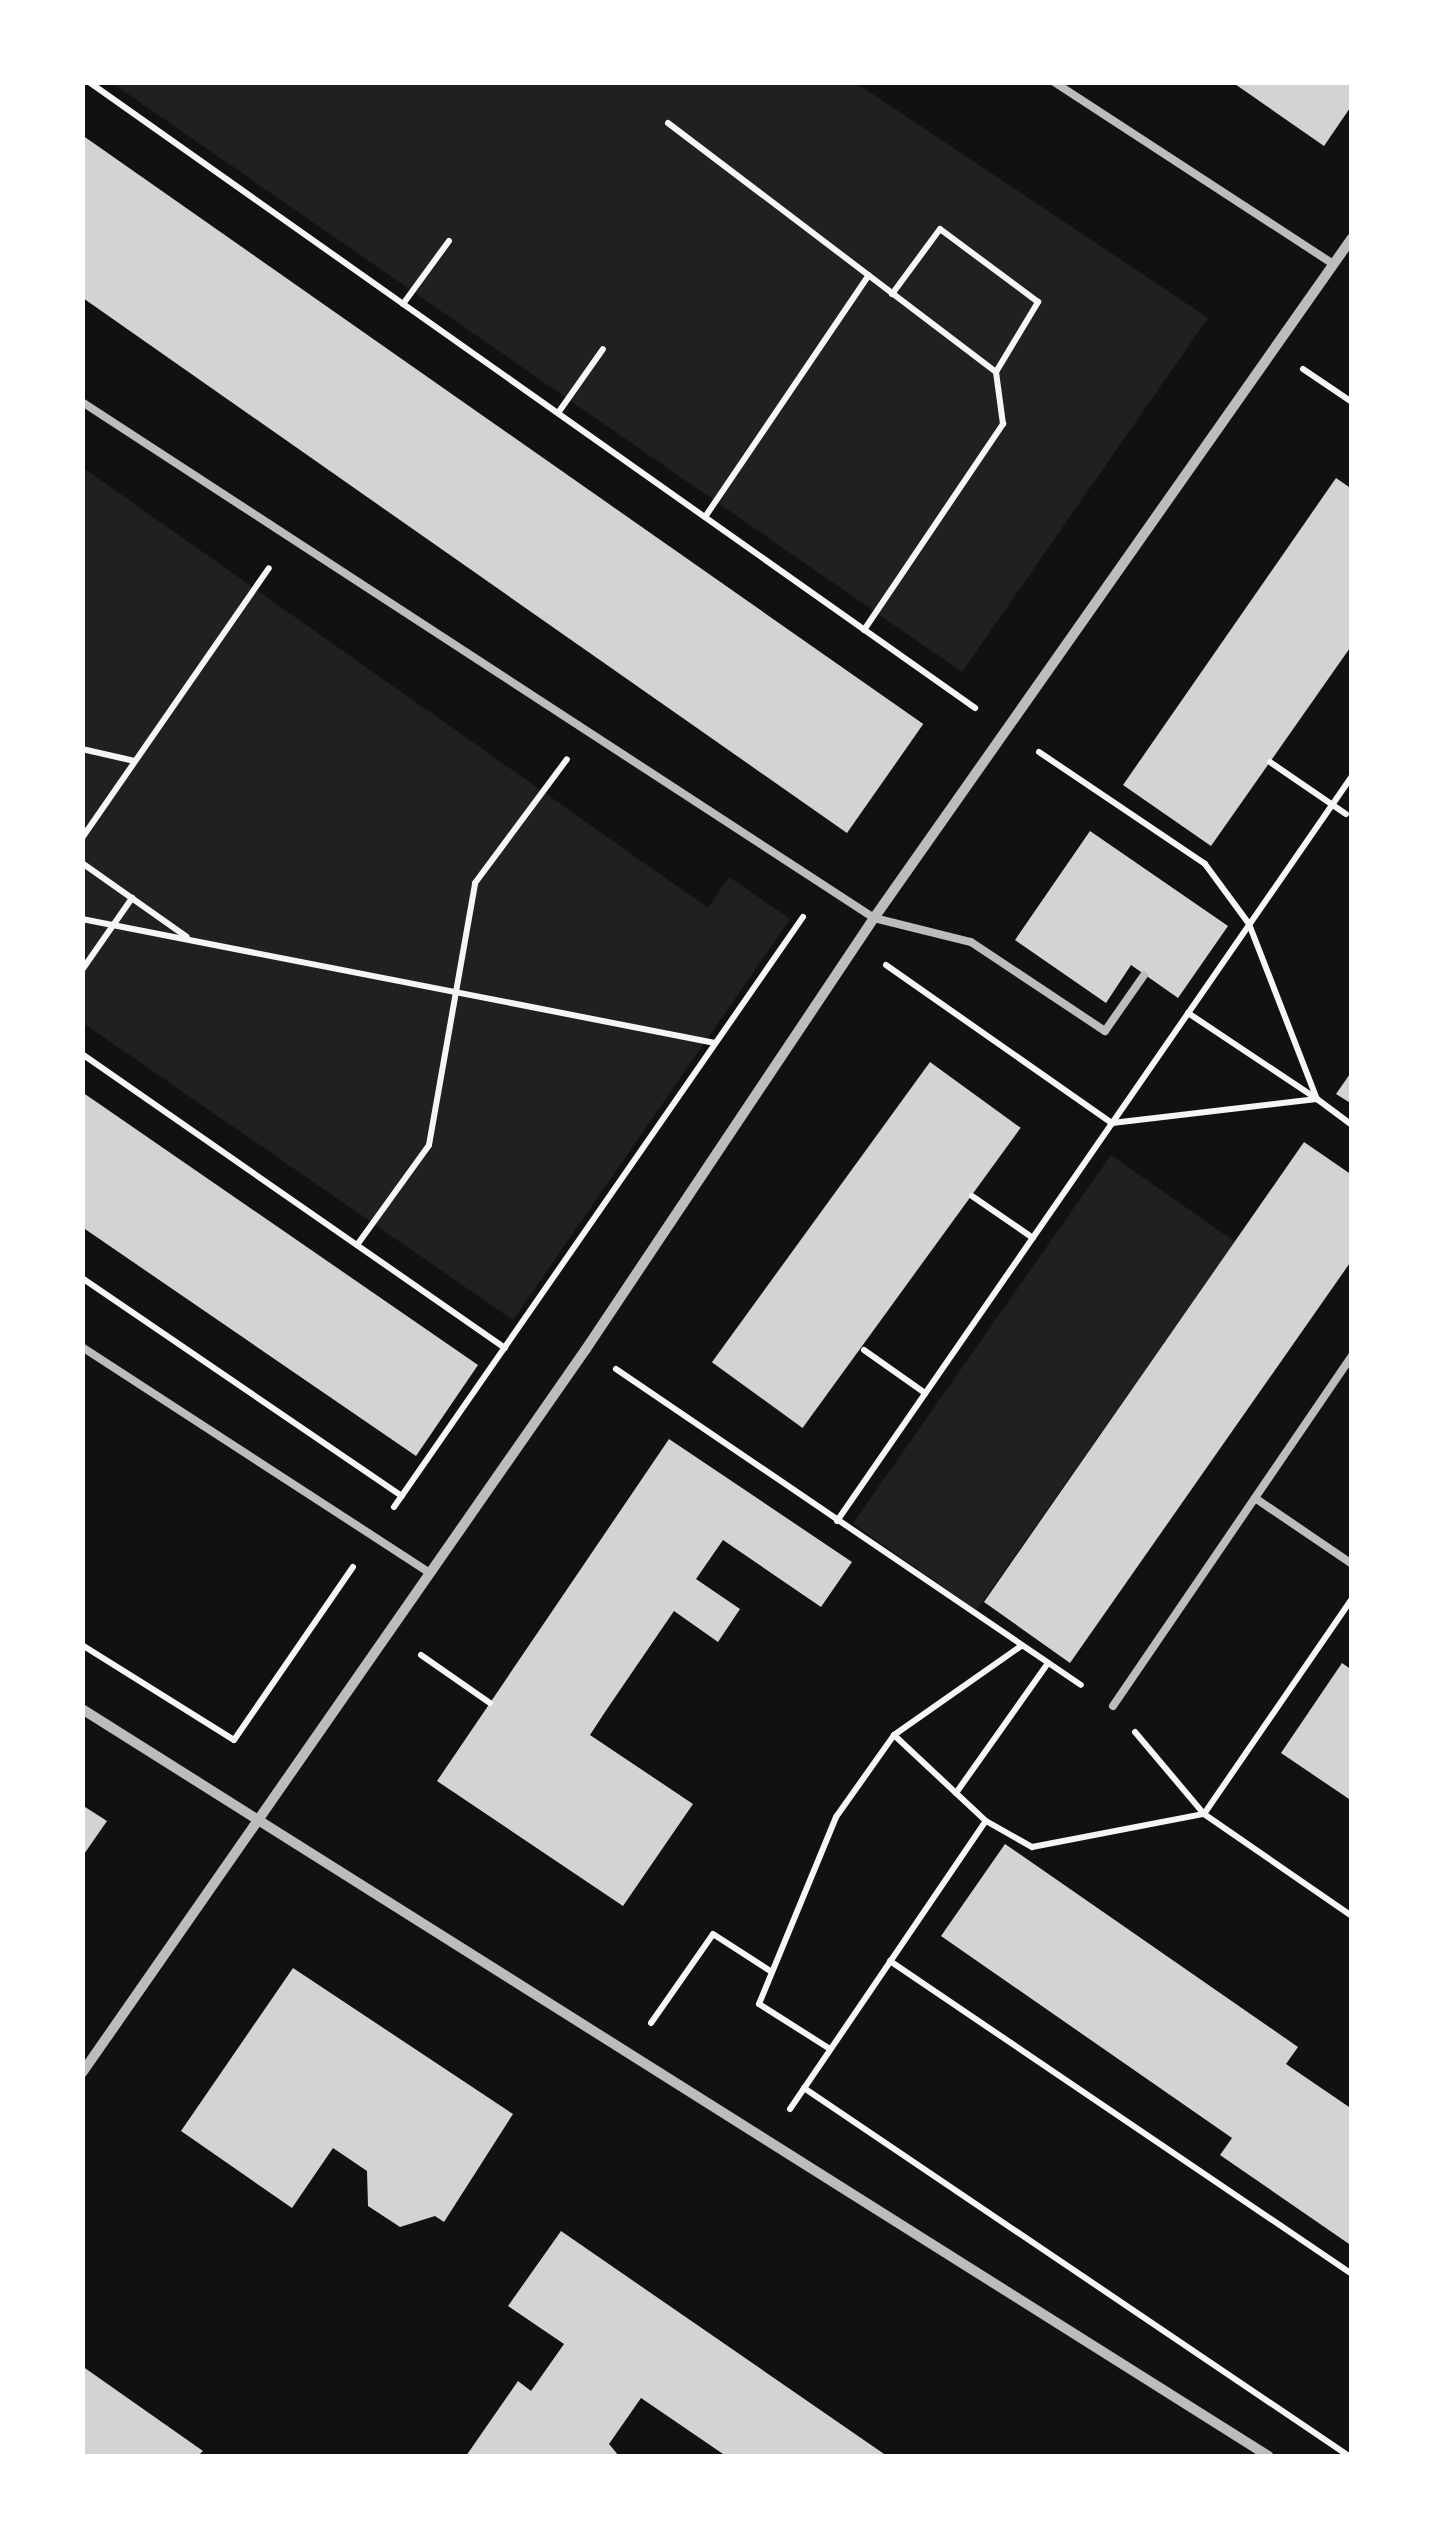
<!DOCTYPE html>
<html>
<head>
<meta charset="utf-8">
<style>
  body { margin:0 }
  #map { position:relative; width:1434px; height:2539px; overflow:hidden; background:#111; font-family:"Golos Text",sans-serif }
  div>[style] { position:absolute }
  .green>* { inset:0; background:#202020; transform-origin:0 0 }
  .building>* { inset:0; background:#d3d3d3; transform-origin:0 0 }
  .path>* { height:6px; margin:-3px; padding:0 3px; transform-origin:3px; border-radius:3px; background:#f5f5f5 }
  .service>* { height:8px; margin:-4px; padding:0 4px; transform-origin:4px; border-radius:4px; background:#bcbcbc }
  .minor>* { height:10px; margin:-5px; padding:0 5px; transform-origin:5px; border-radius:5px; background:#bcbcbc }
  span { translate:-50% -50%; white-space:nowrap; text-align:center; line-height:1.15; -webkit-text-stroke:10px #fff; paint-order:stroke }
  .frame { position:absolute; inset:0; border:85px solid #fff; pointer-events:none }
</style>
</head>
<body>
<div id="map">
  <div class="green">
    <div style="clip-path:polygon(112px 83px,856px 83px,1208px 318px,962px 672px)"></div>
    <div style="clip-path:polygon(82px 467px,708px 908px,729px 877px,790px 919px,513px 1320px,83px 1023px)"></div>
    <div style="left:1111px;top:1155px;width:151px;height:450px;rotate:35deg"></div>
  </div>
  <div class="building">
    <div style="clip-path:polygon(1232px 82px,1352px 82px,1352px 105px,1324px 146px)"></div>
    <div style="left:82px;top:135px;width:1027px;height:133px;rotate:35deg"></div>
    <div style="clip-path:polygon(1336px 478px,1352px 489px,1352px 645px,1211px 846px,1123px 785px)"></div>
    <div style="clip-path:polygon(1090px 831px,1228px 926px,1178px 998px,1131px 965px,1106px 1003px,1015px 940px)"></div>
    <div style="left:930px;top:1062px;width:112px;height:371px;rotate:36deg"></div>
    <div style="clip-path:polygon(1352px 1071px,1352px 1104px,1336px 1094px)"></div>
    <div style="clip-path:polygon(82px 1092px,478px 1365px,416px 1456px,82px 1227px)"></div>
    <div style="clip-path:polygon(1304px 1142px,1352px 1175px,1352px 1260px,1070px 1663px,984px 1602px)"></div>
    <div style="clip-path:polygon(669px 1439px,852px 1562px,821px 1607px,723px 1540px,696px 1579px,740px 1609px,718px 1642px,674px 1611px,605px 1712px,590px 1735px,693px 1804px,623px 1906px,437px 1781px)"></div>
    <div style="clip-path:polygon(1342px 1663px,1352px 1670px,1352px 1801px,1281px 1753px)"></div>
    <div style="clip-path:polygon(82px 1805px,107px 1821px,82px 1857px)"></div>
    <div style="clip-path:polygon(1005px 1844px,1298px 2047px,1286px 2064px,1352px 2109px,1352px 2246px,1220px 2155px,1232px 2138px,941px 1936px)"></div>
    <div style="clip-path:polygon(293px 1968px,513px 2114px,444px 2222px,435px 2216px,400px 2227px,368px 2206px,367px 2171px,333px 2148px,292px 2208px,181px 2131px)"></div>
    <div style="clip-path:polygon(561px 2231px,887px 2456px,726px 2456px,641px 2398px,609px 2444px,619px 2456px,466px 2456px,518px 2381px,531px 2391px,564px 2344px,508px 2306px)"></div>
    <div style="clip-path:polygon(82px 2366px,203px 2451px,198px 2456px,82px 2456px)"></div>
  </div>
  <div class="path">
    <div style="left:89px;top:82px;width:1085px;rotate:35.24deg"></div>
    <div style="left:668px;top:123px;width:412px;rotate:37.2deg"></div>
    <div style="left:403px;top:304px;width:78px;rotate:-53.9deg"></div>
    <div style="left:1303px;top:369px;width:59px;rotate:34deg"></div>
    <div style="left:558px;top:413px;width:78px;rotate:-54.9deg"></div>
    <div style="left:705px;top:517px;width:292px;rotate:-55.9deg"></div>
    <div style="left:864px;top:630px;width:249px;rotate:-56deg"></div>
    <div style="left:1003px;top:424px;width:52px;rotate:-97.7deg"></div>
    <div style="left:996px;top:372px;width:82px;rotate:-59deg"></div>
    <div style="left:1038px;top:302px;width:122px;rotate:-143.3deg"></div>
    <div style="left:940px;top:229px;width:81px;rotate:126.4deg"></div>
    <div style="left:82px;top:749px;width:54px;rotate:12.8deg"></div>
    <div style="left:1039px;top:752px;width:200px;rotate:34deg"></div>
    <div style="left:1205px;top:864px;width:74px;rotate:53.7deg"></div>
    <div style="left:1249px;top:924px;width:188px;rotate:68.8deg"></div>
    <div style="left:1317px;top:1099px;width:155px;rotate:-146.3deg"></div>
    <div style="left:1270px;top:762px;width:92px;rotate:34.4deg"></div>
    <div style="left:82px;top:838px;width:328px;rotate:-55.3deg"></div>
    <div style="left:82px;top:863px;width:128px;rotate:35.2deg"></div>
    <div style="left:82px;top:919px;width:645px;rotate:11.08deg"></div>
    <div style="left:886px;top:965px;width:276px;rotate:35deg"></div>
    <div style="left:1112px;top:1123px;width:206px;rotate:-6.7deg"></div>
    <div style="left:1317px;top:1099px;width:44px;rotate:36.6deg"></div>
    <div style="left:82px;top:970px;width:88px;rotate:-55.2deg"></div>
    <div style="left:82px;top:1054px;width:515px;rotate:34.8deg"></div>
    <div style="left:972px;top:1196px;width:74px;rotate:34.5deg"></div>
    <div style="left:357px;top:1245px;width:123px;rotate:-54.2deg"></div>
    <div style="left:429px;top:1145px;width:266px;rotate:-80deg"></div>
    <div style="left:475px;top:883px;width:154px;rotate:-53.4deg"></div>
    <div style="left:82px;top:1278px;width:387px;rotate:34.3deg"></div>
    <div style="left:864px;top:1350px;width:75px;rotate:35.2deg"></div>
    <div style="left:616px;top:1369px;width:562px;rotate:34.2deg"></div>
    <div style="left:394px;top:1507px;width:718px;rotate:-55.27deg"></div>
    <div style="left:837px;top:1521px;width:906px;rotate:-55.34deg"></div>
    <div style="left:82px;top:1645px;width:179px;rotate:32deg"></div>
    <div style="left:234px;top:1740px;width:210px;rotate:-55.5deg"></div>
    <div style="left:421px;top:1655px;width:84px;rotate:34.8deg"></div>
    <div style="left:1135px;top:1732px;width:107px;rotate:49.9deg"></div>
    <div style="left:1204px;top:1814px;width:180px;rotate:34.6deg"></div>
    <div style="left:894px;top:1735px;width:126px;rotate:43.1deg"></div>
    <div style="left:986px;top:1821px;width:53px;rotate:29.5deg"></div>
    <div style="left:1032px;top:1847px;width:175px;rotate:-10.9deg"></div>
    <div style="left:1204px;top:1814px;width:260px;rotate:-55.5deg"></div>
    <div style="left:956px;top:1793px;width:159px;rotate:-54.7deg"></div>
    <div style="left:890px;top:1961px;width:558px;rotate:34.12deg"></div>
    <div style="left:651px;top:2023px;width:108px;rotate:-55.1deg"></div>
    <div style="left:713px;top:1934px;width:70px;rotate:32.8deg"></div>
    <div style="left:830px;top:2049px;width:84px;rotate:-147.6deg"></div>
    <div style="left:759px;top:2004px;width:202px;rotate:-67.6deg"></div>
    <div style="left:836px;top:1817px;width:100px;rotate:-54.7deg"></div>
    <div style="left:894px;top:1735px;width:155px;rotate:-35deg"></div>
    <div style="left:804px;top:2088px;width:658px;rotate:34.03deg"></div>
    <div style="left:790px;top:2109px;width:348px;rotate:-55.8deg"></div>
  </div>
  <div class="service">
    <div style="left:1054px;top:82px;width:333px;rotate:33.1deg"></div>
    <div style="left:82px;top:402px;width:945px;rotate:33.08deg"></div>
    <div style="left:874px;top:918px;width:100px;rotate:13.9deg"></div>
    <div style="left:971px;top:942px;width:161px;rotate:33.6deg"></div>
    <div style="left:1105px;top:1031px;width:68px;rotate:-55.1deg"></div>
    <div style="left:82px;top:1347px;width:415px;rotate:33deg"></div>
    <div style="left:1255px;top:1498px;width:117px;rotate:34.2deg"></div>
    <div style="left:1113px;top:1706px;width:424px;rotate:-55.7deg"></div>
  </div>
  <div class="minor">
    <div style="left:82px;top:1709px;width:1402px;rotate:32.2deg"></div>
    <div style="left:82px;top:2073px;width:882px;rotate:-55.16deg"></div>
    <div style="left:586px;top:1349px;width:518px;rotate:-56.25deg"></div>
    <div style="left:874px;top:918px;width:831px;rotate:-54.9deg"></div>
  </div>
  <div class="frame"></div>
</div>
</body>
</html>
